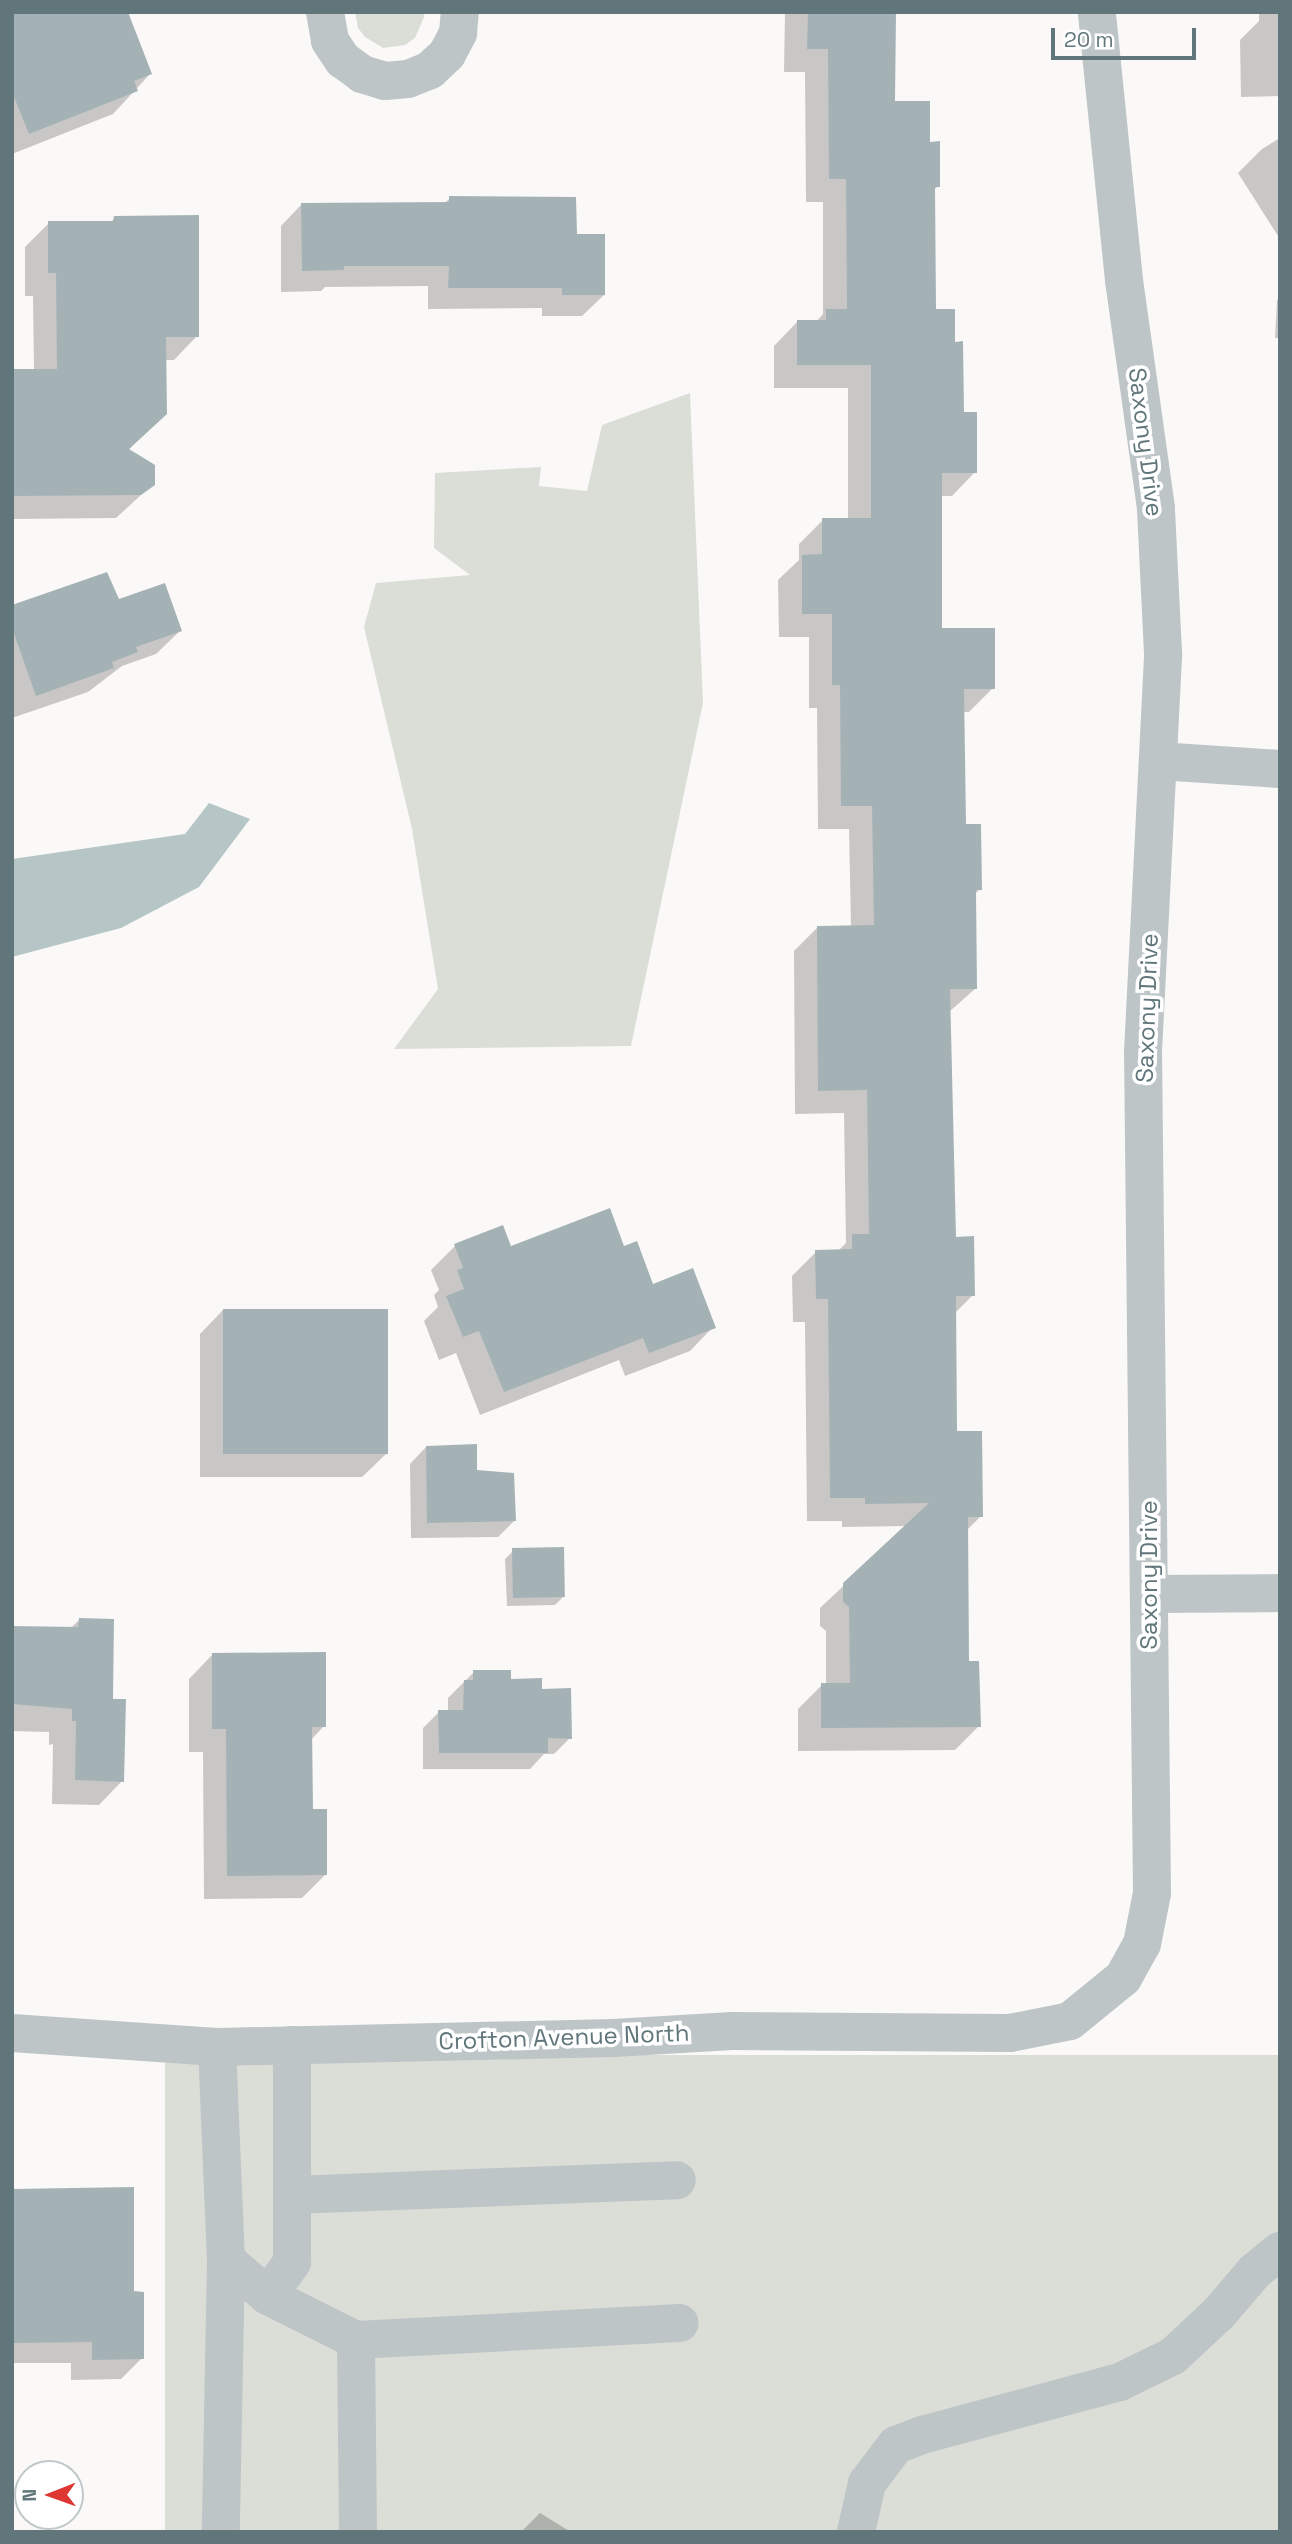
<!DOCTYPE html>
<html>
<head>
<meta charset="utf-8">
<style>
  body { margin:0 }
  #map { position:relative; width:1292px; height:2544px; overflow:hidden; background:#faf9f7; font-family:"Space Grotesk",sans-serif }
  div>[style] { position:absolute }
  .green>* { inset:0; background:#dbded7; transform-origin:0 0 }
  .water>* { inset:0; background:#b6c6c7 }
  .shadow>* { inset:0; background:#0003 }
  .building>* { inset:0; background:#a5b2b5; transform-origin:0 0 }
  .minor>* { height:38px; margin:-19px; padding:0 19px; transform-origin:19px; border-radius:19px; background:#bec5c7 }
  span { translate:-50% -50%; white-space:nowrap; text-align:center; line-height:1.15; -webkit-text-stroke:7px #fff; paint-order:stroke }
  .street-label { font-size:24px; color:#61767b }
  .frame { position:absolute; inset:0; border:14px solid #61767b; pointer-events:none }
  .north { position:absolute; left:14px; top:2460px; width:70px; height:70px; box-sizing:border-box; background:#fff; border:2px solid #c0c8ca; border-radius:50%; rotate:269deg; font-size:19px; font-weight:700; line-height:28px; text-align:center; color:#61767b }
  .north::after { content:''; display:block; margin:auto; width:24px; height:32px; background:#de3633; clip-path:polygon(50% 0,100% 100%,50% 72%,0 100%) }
  .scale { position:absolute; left:1051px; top:28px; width:145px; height:32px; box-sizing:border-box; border:4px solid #61767b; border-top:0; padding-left:9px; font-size:21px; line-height:24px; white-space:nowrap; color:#61767b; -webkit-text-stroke:5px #fff; paint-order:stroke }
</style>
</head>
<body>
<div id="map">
  <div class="green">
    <div style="clip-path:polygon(355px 12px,424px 12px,424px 17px,415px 38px,405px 45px,383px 48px,365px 37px,358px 28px)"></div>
    <div style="clip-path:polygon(690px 393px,703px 703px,631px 1046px,394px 1049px,438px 989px,412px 829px,364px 627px,376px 583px,470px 575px,434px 548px,435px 473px,541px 467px,539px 486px,587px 491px,602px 425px)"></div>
    <div style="left:1280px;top:2055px;width:477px;height:1115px;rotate:90deg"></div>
  </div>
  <div class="water">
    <div style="clip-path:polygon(209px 803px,250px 819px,199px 887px,121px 928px,12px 957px,12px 859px,185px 834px)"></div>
  </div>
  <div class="shadow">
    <div style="clip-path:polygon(12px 12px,150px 74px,113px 114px,12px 154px)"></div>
    <div style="clip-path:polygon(785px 12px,894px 12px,893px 103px,928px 143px,938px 186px,933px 191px,935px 311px,953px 343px,962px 414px,975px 472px,952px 496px,941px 496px,941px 630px,993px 688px,969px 712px,963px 712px,965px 826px,980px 889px,974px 895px,976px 988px,949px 1012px,954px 1239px,973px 1295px,954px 1314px,955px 1433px,981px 1516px,967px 1530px,968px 1663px,979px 1726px,955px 1750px,798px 1751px,798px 1709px,822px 1685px,826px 1685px,826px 1631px,820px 1626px,820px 1608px,907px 1526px,842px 1527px,842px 1521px,807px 1521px,805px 1322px,793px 1322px,792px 1276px,816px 1252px,838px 1251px,846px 1243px,844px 1113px,795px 1114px,794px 951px,818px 927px,851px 927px,849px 829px,818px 829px,817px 708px,809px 708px,809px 637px,779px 637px,778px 580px,799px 560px,799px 544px,823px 520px,848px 520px,848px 388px,774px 388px,774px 346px,797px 322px,816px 322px,823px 314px,823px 202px,806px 202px,805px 72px,784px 72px)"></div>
    <div style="clip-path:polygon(1259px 12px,1280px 12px,1280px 96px,1241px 97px,1240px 40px,1259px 21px)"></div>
    <div style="clip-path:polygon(1280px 138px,1280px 239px,1238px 173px,1262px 149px)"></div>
    <div style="clip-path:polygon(450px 198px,575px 236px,604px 295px,582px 316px,542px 316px,542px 308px,428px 309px,428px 286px,325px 287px,321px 291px,281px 292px,281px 226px,302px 204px,444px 204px)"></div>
    <div style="clip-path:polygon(115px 218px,197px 336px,174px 360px,165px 360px,166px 414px,128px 450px,153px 484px,116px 518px,12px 519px,12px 373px,34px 371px,33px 296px,25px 296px,25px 247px,49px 223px,110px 223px)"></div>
    <div style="clip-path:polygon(1280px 297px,1280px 338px,1275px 338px,1277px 300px)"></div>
    <div style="clip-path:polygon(118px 601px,180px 631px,156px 654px,122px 666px,88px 692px,12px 718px,12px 607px)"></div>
    <div style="clip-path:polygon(502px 1227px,510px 1249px,623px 1248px,652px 1286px,713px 1327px,690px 1351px,625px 1376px,619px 1360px,480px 1415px,456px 1353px,439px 1360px,424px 1321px,438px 1307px,434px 1295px,439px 1290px,431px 1270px,455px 1246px)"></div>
    <div style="clip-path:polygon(223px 1310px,386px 1454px,362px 1477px,200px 1477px,200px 1334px)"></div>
    <div style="clip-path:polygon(426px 1447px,475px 1472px,499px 1472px,514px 1521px,498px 1537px,411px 1538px,410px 1464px)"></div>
    <div style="clip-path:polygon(513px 1551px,563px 1597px,555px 1605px,507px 1606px,505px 1559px)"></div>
    <div style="clip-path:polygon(79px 1620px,111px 1700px,122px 1781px,99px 1805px,52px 1804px,53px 1744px,49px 1745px,49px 1732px,12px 1731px,12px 1628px,71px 1628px)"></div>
    <div style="clip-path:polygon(212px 1655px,324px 1726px,311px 1740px,311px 1810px,325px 1875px,302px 1898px,204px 1899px,203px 1752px,189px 1752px,189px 1679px)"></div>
    <div style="clip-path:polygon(474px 1672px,541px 1690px,570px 1738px,554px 1754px,544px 1754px,530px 1769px,423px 1769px,423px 1728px,439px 1712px,448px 1712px,448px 1698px)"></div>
    <div style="clip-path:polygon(12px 2191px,132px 2293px,142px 2358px,121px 2379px,71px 2380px,71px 2363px,12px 2363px)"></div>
    <div style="clip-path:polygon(540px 2513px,571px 2532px,521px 2532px)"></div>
  </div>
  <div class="building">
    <div style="clip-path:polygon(12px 12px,128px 12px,152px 74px,134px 81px,138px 91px,29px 134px,12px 92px)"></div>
    <div style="clip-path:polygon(808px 12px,896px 12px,895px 101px,930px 101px,930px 142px,940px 141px,940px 187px,935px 187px,936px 309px,955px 309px,955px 342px,963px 341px,964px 412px,977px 412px,977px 473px,942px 473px,942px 628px,995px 628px,995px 689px,964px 689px,966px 824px,981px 824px,982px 890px,976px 890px,977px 989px,950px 989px,956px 1237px,974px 1236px,975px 1296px,956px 1296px,957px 1431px,982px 1431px,983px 1517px,968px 1517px,969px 1661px,979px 1661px,981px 1727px,821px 1728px,821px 1683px,850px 1683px,849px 1607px,843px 1602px,843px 1583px,929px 1503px,865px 1504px,865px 1498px,830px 1498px,828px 1299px,816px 1299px,815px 1250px,852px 1249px,852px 1234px,869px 1234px,867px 1090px,818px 1091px,817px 926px,874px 925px,872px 806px,841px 806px,840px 685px,832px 685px,832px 614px,802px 614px,802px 555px,822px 554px,822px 518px,871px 518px,871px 365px,797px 365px,797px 320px,826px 320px,826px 309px,847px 309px,846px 179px,829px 179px,828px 49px,807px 49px)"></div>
    <div style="clip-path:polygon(449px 196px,576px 197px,577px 234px,605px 234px,605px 295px,562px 295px,562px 288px,448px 288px,449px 266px,344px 266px,344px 270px,302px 271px,301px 203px,449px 202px)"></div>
    <div style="clip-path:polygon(199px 215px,199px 337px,166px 337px,167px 414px,129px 449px,155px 465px,155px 485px,141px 495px,12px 496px,14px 369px,57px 369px,56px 273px,48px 273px,48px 221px,113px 221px,114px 216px)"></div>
    <div style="clip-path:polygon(107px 572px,119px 599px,165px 583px,182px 631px,136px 647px,138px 652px,112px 662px,114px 668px,36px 696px,12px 628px,12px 605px)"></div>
    <div style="clip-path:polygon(610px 1208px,624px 1246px,637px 1241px,653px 1284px,693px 1268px,716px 1328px,649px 1353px,643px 1338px,504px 1392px,479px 1331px,463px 1337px,446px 1296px,464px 1289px,457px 1270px,463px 1268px,454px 1244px,503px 1225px,511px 1246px)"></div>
    <div style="left:223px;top:1309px;width:165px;height:145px"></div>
    <div style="clip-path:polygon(477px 1444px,477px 1470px,514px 1473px,516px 1521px,427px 1523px,426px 1446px)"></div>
    <div style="left:564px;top:1547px;width:50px;height:52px;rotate:89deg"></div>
    <div style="clip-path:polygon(79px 1618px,114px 1619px,113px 1699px,126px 1699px,124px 1782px,75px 1780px,76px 1721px,72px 1721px,72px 1709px,12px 1704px,12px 1626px,78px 1627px)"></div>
    <div style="clip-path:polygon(326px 1652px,326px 1727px,312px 1727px,313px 1809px,327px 1809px,327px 1875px,227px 1876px,226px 1729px,212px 1729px,212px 1653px)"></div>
    <div style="clip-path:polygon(473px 1670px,511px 1670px,511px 1679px,542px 1678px,542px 1689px,571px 1688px,572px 1739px,548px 1738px,548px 1753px,439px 1753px,438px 1710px,463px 1710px,464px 1680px,473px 1680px)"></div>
    <div style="clip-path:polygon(134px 2187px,134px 2291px,144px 2292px,144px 2359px,92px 2360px,92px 2342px,12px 2343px,12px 2189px)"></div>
  </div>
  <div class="minor">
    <div style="left:325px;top:12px;width:29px;rotate:80deg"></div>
    <div style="left:330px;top:41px;width:23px;rotate:56deg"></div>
    <div style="left:343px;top:60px;width:24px;rotate:36deg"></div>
    <div style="left:362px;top:74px;width:24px;rotate:17deg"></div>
    <div style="left:385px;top:81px;width:23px;rotate:-5deg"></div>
    <div style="left:408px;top:79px;width:24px;rotate:-22deg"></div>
    <div style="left:430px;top:70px;width:23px;rotate:-43deg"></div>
    <div style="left:447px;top:54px;width:24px;rotate:-62deg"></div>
    <div style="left:458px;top:33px;width:21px;rotate:-85deg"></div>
    <div style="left:1159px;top:761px;width:121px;rotate:3.8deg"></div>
    <div style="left:1149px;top:1594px;width:131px;rotate:-0.4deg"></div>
    <div style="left:12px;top:2033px;width:205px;rotate:3.9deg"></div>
    <div style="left:217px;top:2047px;width:397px;rotate:-1.3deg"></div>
    <div style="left:614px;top:2038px;width:118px;rotate:-3.4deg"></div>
    <div style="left:732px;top:2031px;width:278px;rotate:0.4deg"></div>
    <div style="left:1010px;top:2033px;width:61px;rotate:-11.3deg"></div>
    <div style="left:1070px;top:2021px;width:68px;rotate:-39.1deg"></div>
    <div style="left:1123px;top:1978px;width:39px;rotate:-61deg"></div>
    <div style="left:1142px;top:1944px;width:52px;rotate:-78.9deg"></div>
    <div style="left:1152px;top:1893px;width:841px;rotate:-90.61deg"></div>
    <div style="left:1143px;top:1052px;width:400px;rotate:-87.1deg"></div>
    <div style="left:1163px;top:653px;width:145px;rotate:-92.8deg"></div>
    <div style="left:1156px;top:508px;width:230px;rotate:-98deg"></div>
    <div style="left:1124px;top:280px;width:269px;rotate:-95.8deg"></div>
    <div style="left:217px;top:2047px;width:213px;rotate:87.6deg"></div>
    <div style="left:226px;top:2260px;width:272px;rotate:91.1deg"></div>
    <div style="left:292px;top:2195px;width:385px;rotate:-2.2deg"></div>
    <div style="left:226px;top:2260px;width:55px;rotate:40.6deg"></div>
    <div style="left:268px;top:2296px;width:98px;rotate:26.6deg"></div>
    <div style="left:356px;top:2340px;width:324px;rotate:-3deg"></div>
    <div style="left:268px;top:2296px;width:42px;rotate:-54.8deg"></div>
    <div style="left:292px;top:2262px;width:217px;rotate:-90deg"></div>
    <div style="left:356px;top:2340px;width:192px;rotate:89.4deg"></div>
    <div style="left:856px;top:2532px;width:50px;rotate:-77.3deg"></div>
    <div style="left:867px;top:2483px;width:48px;rotate:-52.7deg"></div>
    <div style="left:896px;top:2445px;width:28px;rotate:-21deg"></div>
    <div style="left:922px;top:2435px;width:205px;rotate:-15deg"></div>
    <div style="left:1120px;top:2382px;width:59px;rotate:-26.1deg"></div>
    <div style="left:1173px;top:2356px;width:64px;rotate:-43.1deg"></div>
    <div style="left:1220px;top:2312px;width:54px;rotate:-49.5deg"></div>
    <div style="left:1255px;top:2271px;width:32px;rotate:-39deg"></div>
  </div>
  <div class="street-label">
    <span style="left:1146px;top:442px;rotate:83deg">Saxony Drive</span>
    <span style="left:1147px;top:1008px;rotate:-88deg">Saxony Drive</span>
    <span style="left:1149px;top:1575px;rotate:-90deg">Saxony Drive</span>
    <span style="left:564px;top:2037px;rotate:-2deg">Crofton Avenue North</span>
  </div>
  <div class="frame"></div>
  <div class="north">N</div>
  <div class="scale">20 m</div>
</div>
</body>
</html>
